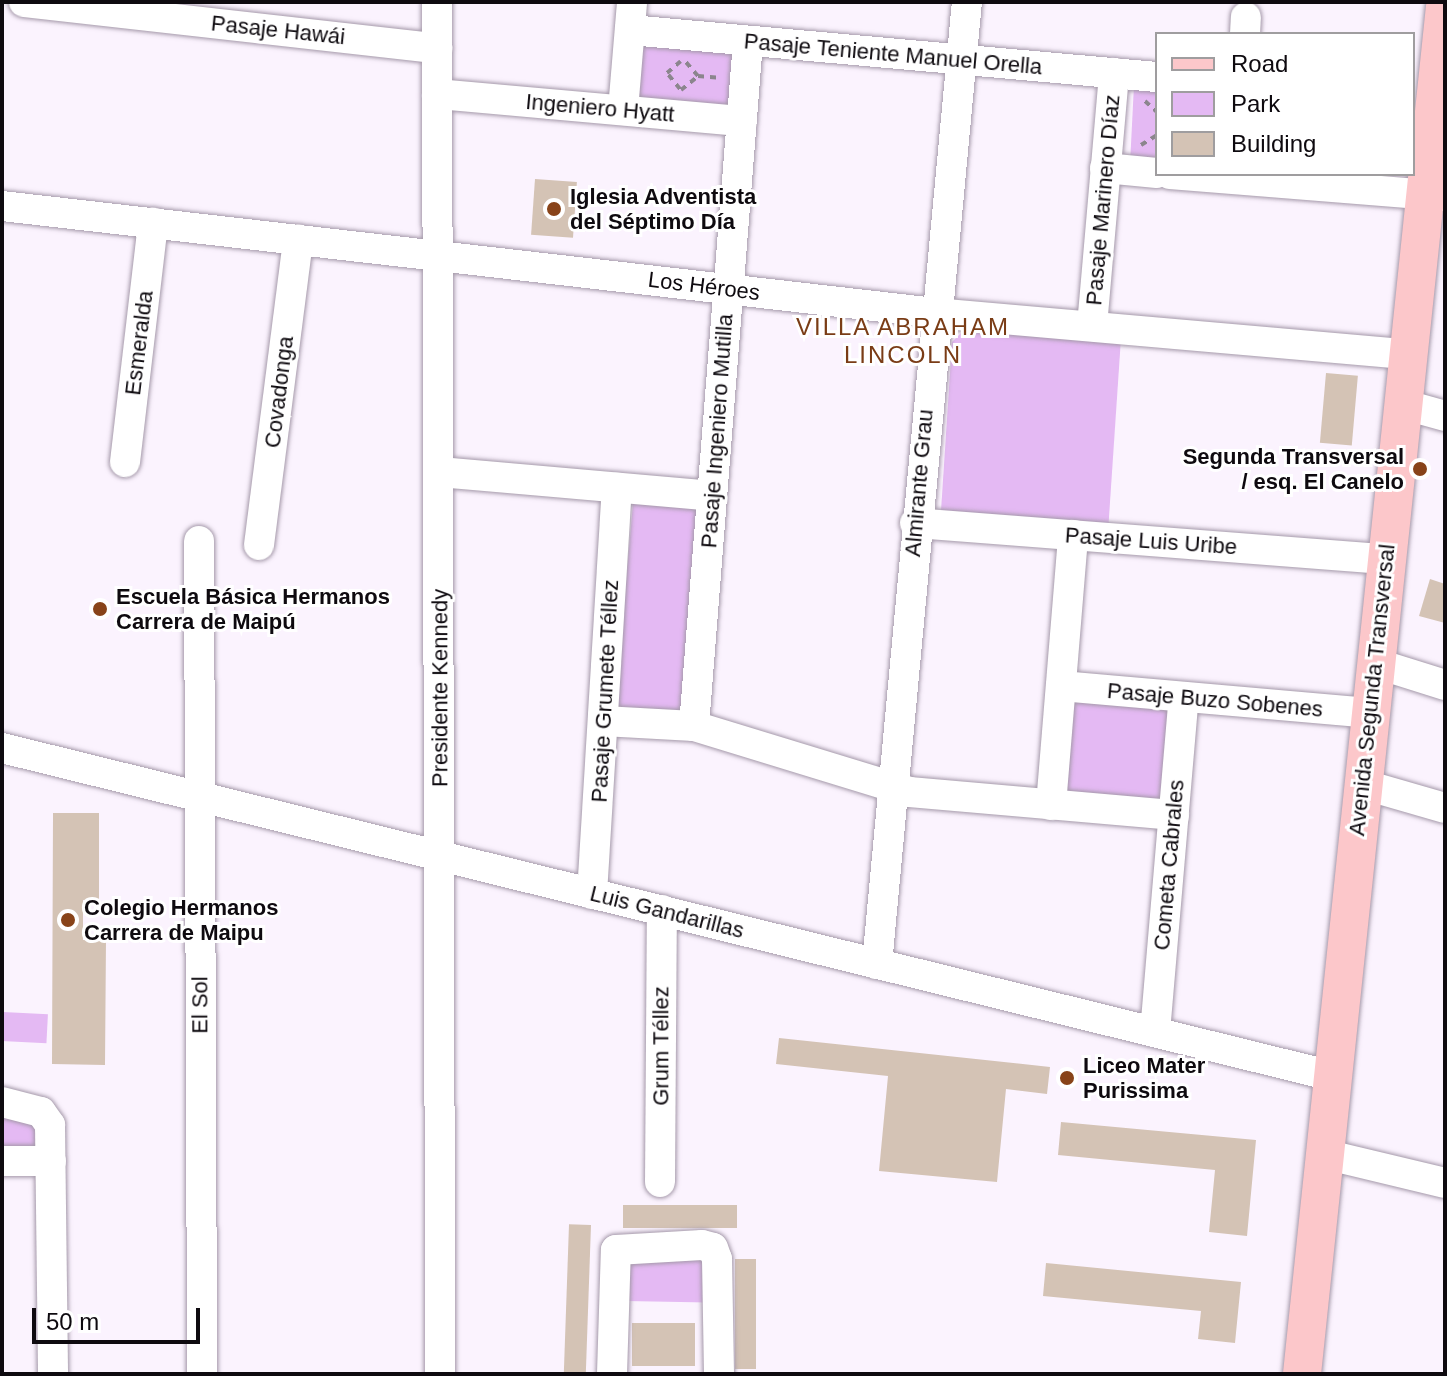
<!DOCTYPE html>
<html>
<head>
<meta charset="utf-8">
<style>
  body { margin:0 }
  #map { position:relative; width:1447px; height:1376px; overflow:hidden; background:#fbf3fe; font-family:Helvetica,sans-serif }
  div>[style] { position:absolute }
  .green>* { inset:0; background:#e4b9f3; transform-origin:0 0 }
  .building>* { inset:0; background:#d4c3b5; transform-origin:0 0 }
  .path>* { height:4px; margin-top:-2px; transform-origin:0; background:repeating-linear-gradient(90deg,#8b858d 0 6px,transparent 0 12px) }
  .roads { filter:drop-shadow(0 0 2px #a599aa) drop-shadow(0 0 2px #a599aa) }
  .minor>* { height:30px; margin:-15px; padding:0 15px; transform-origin:15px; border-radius:15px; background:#fff }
  .major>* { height:38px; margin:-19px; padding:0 19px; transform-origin:19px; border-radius:19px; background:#fcc7ca }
  .dots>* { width:22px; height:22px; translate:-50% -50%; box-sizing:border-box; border:4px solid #fff; border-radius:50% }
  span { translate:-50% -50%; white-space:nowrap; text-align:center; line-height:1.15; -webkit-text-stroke:6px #fff; paint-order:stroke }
  .street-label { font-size:22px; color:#0e0a0f }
  .poi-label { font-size:22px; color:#0e0a0f; font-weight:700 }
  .left { translate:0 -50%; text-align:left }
  .right { translate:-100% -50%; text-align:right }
  .neighbourhood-label { font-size:24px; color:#7a3c16; letter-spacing:2px }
  .frame { position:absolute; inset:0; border:4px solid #0e0a0f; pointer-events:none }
  .legend { position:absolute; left:1155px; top:32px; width:260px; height:144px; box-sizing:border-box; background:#fff; border:2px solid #9f9d9f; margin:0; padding:10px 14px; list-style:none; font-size:24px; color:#0e0a0f }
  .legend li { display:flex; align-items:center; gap:16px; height:40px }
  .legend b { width:40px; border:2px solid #9f9d9f }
  .scale { position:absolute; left:32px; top:1308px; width:168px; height:36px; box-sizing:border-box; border:4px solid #0e0a0f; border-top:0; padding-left:10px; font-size:24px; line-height:28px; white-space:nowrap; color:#0e0a0f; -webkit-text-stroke:6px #fff; paint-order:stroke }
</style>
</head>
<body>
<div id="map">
  <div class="green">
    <div style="left:642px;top:42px;width:99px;height:63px;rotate:5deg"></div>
    <div style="clip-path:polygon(1134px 85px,1157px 87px,1157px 166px,1130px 164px)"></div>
    <div style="clip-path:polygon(964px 330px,1121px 338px,1108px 532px,941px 511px,952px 342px)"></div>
    <div style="left:633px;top:503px;width:71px;height:213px;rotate:5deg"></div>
    <div style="left:1067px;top:697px;width:104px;height:99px;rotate:5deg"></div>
    <div style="left:3px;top:1012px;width:45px;height:29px;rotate:3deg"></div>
    <div style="clip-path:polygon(2px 1116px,46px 1127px,46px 1157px,2px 1156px)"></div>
    <div style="left:626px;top:1252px;width:83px;height:49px;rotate:1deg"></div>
  </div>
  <div class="building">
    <div style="left:535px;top:179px;width:42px;height:56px;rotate:4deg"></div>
    <div style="left:1326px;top:373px;width:32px;height:70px;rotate:5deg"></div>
    <div style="clip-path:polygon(1430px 579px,1445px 584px,1445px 623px,1419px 616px)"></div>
    <div style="clip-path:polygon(53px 813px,99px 813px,99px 901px,83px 900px,83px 940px,106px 940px,105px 1065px,52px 1064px)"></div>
    <div style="clip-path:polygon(779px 1038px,1050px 1067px,1047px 1094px,1006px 1089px,997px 1182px,879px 1171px,888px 1076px,776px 1064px)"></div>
    <div style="clip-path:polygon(1061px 1122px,1256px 1140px,1247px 1236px,1209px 1232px,1215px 1170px,1058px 1155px)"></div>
    <div style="left:737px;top:1205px;width:23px;height:114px;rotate:90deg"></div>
    <div style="left:591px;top:1225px;width:149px;height:22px;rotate:92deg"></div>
    <div style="left:735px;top:1259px;width:21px;height:110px"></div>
    <div style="clip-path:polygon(1046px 1263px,1241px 1282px,1235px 1343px,1198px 1339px,1201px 1311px,1043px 1296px)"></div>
    <div style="left:632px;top:1323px;width:63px;height:43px"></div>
  </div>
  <div class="path">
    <div style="left:698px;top:76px;width:21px;rotate:5deg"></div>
    <div style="left:680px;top:89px;width:21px;rotate:-129deg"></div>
    <div style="left:667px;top:73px;width:18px;rotate:-41deg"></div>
    <div style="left:681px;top:90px;width:22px;rotate:-39deg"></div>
    <div style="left:698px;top:76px;width:20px;rotate:-131deg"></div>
    <div style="left:1145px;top:101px;width:16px;rotate:43deg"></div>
    <div style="left:1141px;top:145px;width:19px;rotate:-32deg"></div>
  </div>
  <div class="roads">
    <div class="minor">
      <div style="left:24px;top:2px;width:416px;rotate:6.4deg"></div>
      <div style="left:437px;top:2px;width:1372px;rotate:89.87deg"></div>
      <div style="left:630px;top:30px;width:529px;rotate:5.1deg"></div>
      <div style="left:1245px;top:34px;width:17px;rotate:-87deg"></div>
      <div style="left:437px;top:94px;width:306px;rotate:5.1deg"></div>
      <div style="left:623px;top:110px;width:108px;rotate:-85.2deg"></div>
      <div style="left:1105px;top:168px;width:52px;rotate:5.5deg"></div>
      <div style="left:1170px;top:174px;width:276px;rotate:4.6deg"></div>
      <div style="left:2px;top:206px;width:939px;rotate:6.54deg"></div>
      <div style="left:935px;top:313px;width:474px;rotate:5deg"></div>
      <div style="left:1092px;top:326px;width:254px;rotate:-85deg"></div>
      <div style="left:1402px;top:404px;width:45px;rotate:15.6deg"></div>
      <div style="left:125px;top:462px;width:241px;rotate:-83.3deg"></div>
      <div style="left:440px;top:472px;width:273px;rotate:5deg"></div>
      <div style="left:915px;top:523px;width:472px;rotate:4.4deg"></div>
      <div style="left:199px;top:541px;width:833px;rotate:89.79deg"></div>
      <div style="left:259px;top:545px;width:308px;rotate:-82.7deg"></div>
      <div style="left:1375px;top:663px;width:73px;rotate:17.4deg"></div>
      <div style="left:1061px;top:686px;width:309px;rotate:5deg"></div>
      <div style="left:603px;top:721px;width:91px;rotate:3.1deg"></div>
      <div style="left:694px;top:726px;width:226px;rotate:17deg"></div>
      <div style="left:910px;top:792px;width:265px;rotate:5deg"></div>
      <div style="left:694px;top:726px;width:687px;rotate:-85.49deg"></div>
      <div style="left:2px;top:748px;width:1370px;rotate:13.85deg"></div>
      <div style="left:1362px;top:784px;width:86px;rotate:16.1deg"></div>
      <div style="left:1051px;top:805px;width:271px;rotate:-85.3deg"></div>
      <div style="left:592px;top:894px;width:407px;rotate:-86.5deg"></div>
      <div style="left:877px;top:964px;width:966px;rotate:-84.66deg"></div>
      <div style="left:1155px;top:1032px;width:336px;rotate:-85.1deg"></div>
      <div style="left:2px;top:1102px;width:40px;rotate:14.4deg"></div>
      <div style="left:41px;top:1112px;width:16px;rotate:55deg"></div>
      <div style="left:50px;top:1125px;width:249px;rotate:89.3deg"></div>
      <div style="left:1324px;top:1154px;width:124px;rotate:13.5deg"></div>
      <div style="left:2px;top:1161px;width:49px"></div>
      <div style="left:660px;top:1182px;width:272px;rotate:-89.6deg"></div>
      <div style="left:612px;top:1374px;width:124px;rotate:-88.2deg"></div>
      <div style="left:616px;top:1250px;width:86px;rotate:-3.3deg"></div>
      <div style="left:702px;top:1245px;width:11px;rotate:15deg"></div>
      <div style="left:713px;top:1248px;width:12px;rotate:70deg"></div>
      <div style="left:717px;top:1259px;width:115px;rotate:89deg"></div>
    </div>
    <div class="major">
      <div style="left:1302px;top:1374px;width:1374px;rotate:-84.03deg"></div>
    </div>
  </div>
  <div class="dots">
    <div style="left:554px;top:209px;background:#884319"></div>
    <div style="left:1420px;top:469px;background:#884319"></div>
    <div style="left:100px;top:609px;background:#884319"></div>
    <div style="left:68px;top:920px;background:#884319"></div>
    <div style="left:1067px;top:1078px;background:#884319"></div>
  </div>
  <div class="street-label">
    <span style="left:278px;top:30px;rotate:6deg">Pasaje Hawái</span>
    <span style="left:893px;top:54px;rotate:5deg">Pasaje Teniente Manuel Orella</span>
    <span style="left:600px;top:108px;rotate:5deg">Ingeniero Hyatt</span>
    <span style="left:1103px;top:200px;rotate:-85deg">Pasaje Marinero Díaz</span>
    <span style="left:704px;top:286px;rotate:7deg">Los Héroes</span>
    <span style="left:139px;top:343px;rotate:-83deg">Esmeralda</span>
    <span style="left:279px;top:392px;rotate:-83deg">Covadonga</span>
    <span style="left:717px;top:431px;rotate:-86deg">Pasaje Ingeniero Mutilla</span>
    <span style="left:919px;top:483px;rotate:-85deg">Almirante Grau</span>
    <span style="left:1151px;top:541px;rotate:4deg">Pasaje Luis Uribe</span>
    <span style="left:440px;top:688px;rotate:-90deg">Presidente Kennedy</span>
    <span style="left:1372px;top:690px;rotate:-84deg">Avenida Segunda Transversal</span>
    <span style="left:605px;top:691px;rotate:-87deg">Pasaje Grumete Téllez</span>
    <span style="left:1215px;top:700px;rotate:5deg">Pasaje Buzo Sobenes</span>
    <span style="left:1169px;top:865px;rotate:-85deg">Cometa Cabrales</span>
    <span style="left:667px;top:912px;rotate:14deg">Luis Gandarillas</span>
    <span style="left:200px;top:1005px;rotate:-90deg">El Sol</span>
    <span style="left:661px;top:1046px;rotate:-90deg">Grum Téllez</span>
  </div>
  <div class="poi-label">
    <span class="left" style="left:570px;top:209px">Iglesia Adventista<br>del Séptimo Día</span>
    <span class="right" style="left:1404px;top:469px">Segunda Transversal<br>/ esq. El Canelo</span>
    <span class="left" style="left:116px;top:609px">Escuela Básica Hermanos<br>Carrera de Maipú</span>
    <span class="left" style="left:84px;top:920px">Colegio Hermanos<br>Carrera de Maipu</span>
    <span class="left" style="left:1083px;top:1078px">Liceo Mater<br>Purissima</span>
  </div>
  <div class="neighbourhood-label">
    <span style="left:903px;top:341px">VILLA ABRAHAM<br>LINCOLN</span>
  </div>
  <div class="frame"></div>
  <ul class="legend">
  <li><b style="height:10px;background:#fcc7ca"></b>Road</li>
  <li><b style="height:22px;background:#e4b9f3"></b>Park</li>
  <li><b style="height:22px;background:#d4c3b5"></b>Building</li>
  </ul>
  <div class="scale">50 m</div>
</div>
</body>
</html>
